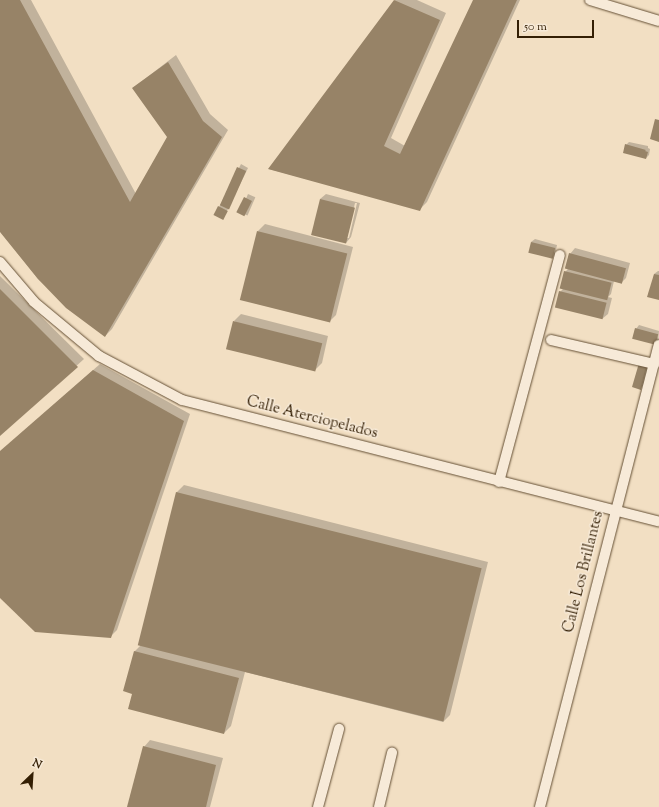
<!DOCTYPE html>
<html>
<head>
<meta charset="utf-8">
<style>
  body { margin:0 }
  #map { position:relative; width:659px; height:807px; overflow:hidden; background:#f2dfc3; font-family:"Sorts Mill Goudy",serif }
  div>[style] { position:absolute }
  .shadow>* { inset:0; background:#0003; transform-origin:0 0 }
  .building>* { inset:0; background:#978367; transform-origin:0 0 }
  .roads { filter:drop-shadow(0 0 1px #644f34) drop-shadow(0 0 1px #644f34) }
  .minor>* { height:10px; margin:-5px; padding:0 5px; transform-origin:5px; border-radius:5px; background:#f7ead8 }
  span { translate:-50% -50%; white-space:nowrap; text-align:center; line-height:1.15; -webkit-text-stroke:3px #f7ead8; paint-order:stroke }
  .street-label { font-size:15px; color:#341f04 }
  .north { position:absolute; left:12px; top:755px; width:40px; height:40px; -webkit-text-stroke:3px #f7ead8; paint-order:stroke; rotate:25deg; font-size:11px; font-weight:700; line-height:16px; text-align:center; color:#341f04 }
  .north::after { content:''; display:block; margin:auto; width:14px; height:18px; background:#341f04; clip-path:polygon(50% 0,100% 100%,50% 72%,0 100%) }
  .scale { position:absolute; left:517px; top:20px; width:77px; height:18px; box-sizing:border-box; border:2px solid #341f04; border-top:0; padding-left:5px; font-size:12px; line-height:14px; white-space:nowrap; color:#341f04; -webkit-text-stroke:3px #f7ead8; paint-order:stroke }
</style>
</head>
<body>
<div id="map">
  <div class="shadow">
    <div style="clip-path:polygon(0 0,31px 0,136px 194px,168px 137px,133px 88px,176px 55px,210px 114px,228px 130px,112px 329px,105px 336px,38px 279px,0 231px)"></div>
    <div style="clip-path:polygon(395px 0,417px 0,446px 13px,391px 138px,405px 146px,474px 0,520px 0,427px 202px,420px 209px,269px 169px)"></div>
    <div style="clip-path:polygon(629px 142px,648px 146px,648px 148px,650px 149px,649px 155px,646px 158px,626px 145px)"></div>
    <div style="clip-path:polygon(241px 164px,248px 168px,224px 217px,219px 207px)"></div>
    <div style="left:248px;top:194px;width:8px;height:20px;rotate:23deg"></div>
    <div style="clip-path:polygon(evenodd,326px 194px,360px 203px,351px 237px,346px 243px,320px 199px,326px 194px,355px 203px,357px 203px,349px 238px,347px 238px,355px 203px)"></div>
    <div style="clip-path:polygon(265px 224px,353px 247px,336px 315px,329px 322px,258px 231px)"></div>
    <div style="clip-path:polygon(535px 239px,557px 245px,555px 255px,552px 258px,531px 242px)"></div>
    <div style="clip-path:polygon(575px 248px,630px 263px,626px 278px,621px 283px,614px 281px,611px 294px,608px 297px,612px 298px,608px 314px,602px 319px,560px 292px,563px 289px,565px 272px,568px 269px,570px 254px)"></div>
    <div style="clip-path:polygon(658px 271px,659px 271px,659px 299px,654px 274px)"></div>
    <div style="clip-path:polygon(0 276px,84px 359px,0 435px)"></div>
    <div style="clip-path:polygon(241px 314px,328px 336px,322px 363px,315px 370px,234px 321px)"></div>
    <div style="clip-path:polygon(639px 325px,659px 331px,658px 341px,655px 344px,636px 329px)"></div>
    <div style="clip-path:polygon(650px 362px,644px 385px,641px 388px,640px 364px)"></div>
    <div style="clip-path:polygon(100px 364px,190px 414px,117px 630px,110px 637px,0 596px,0 452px)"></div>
    <div style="clip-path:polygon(184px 485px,488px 562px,450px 715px,443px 722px,245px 672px,231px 726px,224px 733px,133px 693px,135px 651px,141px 645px,177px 492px)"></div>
    <div style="clip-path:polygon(150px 740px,223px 758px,210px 807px,128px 807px,144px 747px)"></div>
  </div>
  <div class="building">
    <div style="clip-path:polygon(0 0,20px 0,130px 202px,167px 137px,132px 88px,168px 62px,203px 121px,222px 137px,105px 337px,66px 308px,38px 279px,0 232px)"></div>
    <div style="clip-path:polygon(394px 0,440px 20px,384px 146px,400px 154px,473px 0,517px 0,420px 211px,268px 169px)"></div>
    <div style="clip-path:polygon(655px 119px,659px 120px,659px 142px,650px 139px)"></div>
    <div style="clip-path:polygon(625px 144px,646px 150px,645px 151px,648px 152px,646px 159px,623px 153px)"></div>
    <div style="left:237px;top:167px;width:10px;height:42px;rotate:24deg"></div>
    <div style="left:244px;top:197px;width:9px;height:17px;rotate:27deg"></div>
    <div style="left:320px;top:199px;width:36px;height:37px;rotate:14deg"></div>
    <div style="left:218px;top:206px;width:11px;height:10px;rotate:27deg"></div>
    <div style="left:257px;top:231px;width:93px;height:71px;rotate:14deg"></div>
    <div style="left:531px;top:242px;width:25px;height:11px;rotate:14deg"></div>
    <div style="left:569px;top:253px;width:59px;height:16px;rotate:15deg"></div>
    <div style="left:564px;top:271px;width:49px;height:18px;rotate:14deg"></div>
    <div style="clip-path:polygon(654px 274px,659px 275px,659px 300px,647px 297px)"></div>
    <div style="clip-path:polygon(0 289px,78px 367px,0 436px)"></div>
    <div style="left:559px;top:291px;width:49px;height:17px;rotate:14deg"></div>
    <div style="left:233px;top:321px;width:92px;height:29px;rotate:14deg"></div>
    <div style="left:635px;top:328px;width:24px;height:11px;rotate:15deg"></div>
    <div style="clip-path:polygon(639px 363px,647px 366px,641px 390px,632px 387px)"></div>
    <div style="clip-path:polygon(93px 370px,184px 421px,111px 638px,35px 632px,0 598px,0 451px)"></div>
    <div style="left:176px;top:492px;width:315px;height:158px;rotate:14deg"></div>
    <div style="clip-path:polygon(134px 651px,239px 678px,224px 734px,128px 709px,132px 694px,123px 691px)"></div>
    <div style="clip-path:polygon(143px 746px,216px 765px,206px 807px,127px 807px)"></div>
  </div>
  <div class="roads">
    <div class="minor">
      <div style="left:590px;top:0;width:72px;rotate:16.9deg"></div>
      <div style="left:0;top:262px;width:52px;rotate:49.6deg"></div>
      <div style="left:34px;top:302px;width:85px;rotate:39.7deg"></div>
      <div style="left:99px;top:356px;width:94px;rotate:27.9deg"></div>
      <div style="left:182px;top:400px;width:492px;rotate:14.3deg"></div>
      <div style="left:551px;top:340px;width:106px;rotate:13.1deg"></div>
      <div style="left:499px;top:482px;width:235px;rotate:-75deg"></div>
      <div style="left:318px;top:807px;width:81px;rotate:-74.9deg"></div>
      <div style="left:379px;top:807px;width:56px;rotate:-76.5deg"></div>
      <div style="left:540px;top:807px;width:477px;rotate:-75.6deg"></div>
    </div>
  </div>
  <div class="street-label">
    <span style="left:312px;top:418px;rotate:14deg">Calle Aterciopelados</span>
    <span style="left:584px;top:572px;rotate:-76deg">Calle Los Brillantes</span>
  </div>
  <div class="north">N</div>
  <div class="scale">50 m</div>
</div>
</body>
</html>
